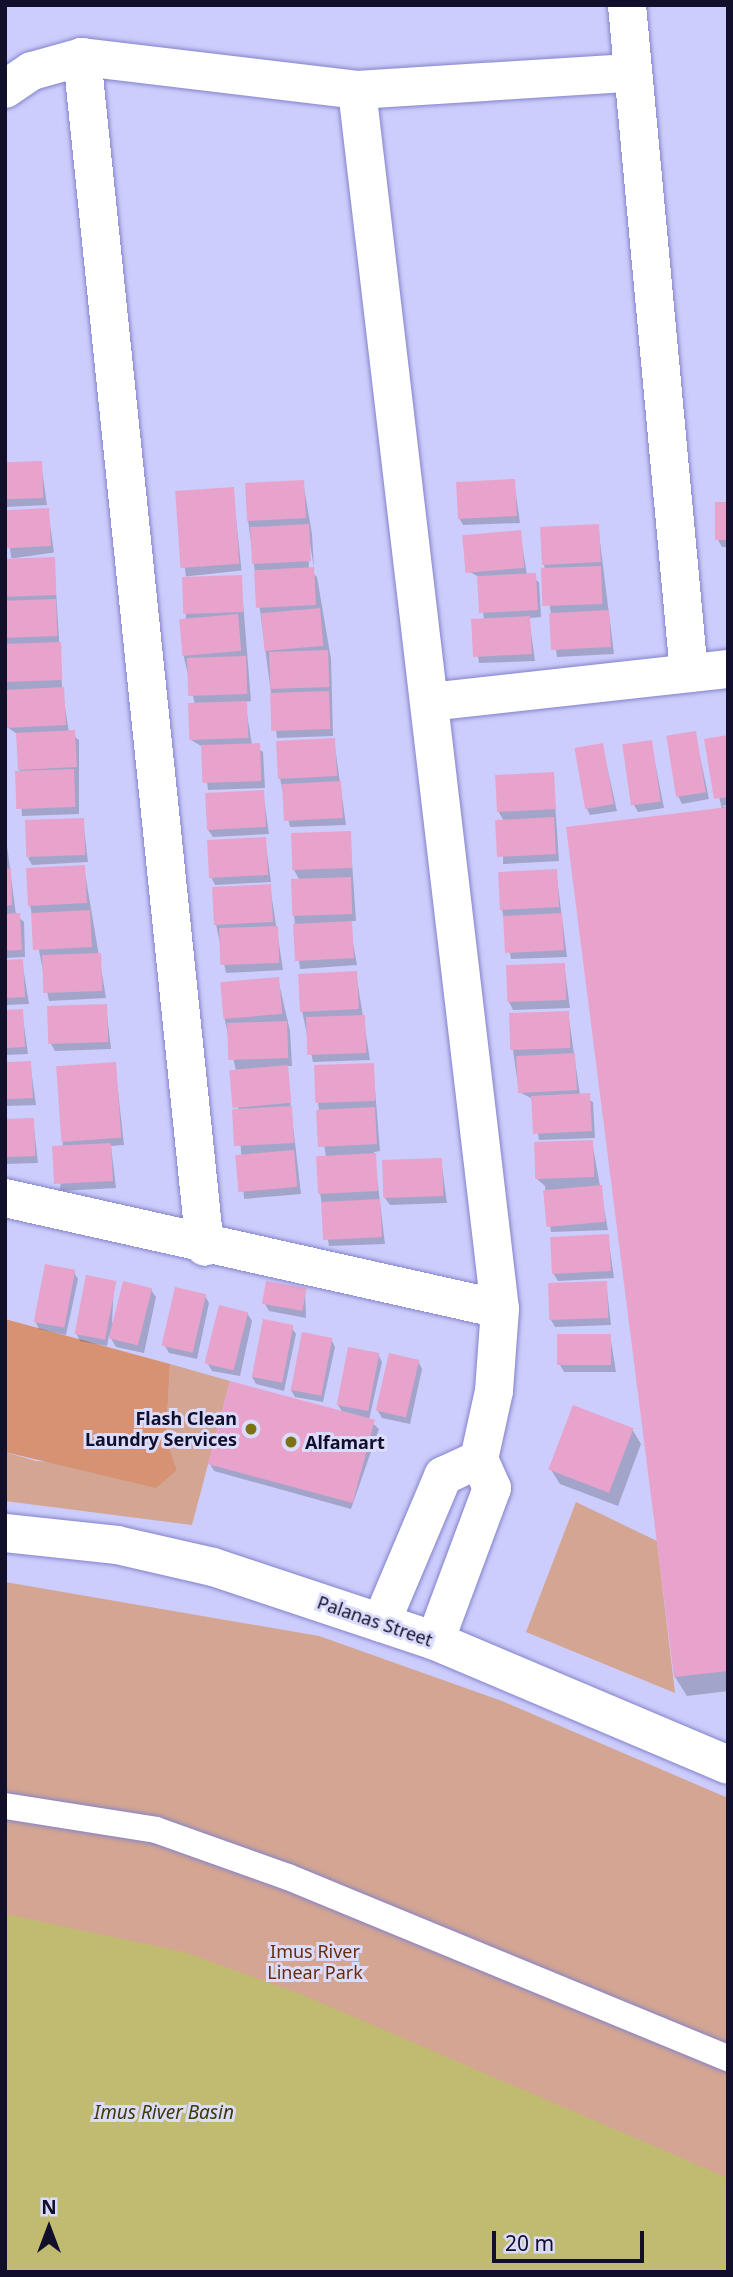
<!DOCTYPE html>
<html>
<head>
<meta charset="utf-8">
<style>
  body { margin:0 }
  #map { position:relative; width:733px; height:2277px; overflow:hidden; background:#cccdfc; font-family:"Noto Sans",sans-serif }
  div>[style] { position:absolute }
  .green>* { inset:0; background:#d3a592 }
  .forest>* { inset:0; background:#d79173 }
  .water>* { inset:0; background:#c1bb71 }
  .shadow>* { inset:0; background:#0003; transform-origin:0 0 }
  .building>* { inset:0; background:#e7a3cb; transform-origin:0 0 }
  .roads { filter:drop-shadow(0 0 2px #8482ca) drop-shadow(0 0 2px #8482ca) }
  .lane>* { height:26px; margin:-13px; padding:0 13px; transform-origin:13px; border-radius:13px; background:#fff }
  .street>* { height:38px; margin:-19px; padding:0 19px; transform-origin:19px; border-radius:19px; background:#fff }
  .secondary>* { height:38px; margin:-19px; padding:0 19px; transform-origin:19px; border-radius:19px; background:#fff }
  .dots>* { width:19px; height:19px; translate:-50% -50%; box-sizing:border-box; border:4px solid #dbdcfb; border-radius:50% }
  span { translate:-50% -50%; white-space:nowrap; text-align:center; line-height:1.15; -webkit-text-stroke:6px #dbdcfb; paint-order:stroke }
  .poi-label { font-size:18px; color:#110f2a; font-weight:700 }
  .right { translate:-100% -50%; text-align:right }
  .left { translate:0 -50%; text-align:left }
  .street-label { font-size:18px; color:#110f2a }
  .park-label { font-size:18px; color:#6a2b0a }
  .water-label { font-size:19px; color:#413b00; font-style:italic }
  .frame { position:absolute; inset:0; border:7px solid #110f2a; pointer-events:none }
  .north { position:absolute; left:14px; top:2193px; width:70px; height:70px; -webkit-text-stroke:5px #dbdcfb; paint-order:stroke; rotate:0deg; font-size:19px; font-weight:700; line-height:28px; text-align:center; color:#110f2a }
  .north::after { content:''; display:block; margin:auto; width:24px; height:32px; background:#110f2a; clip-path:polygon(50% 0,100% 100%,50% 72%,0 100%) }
  .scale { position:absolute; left:492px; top:2231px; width:152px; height:32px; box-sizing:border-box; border:4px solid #110f2a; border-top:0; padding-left:9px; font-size:21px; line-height:24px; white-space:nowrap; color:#110f2a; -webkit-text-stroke:5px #dbdcfb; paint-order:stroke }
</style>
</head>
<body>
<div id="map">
  <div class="green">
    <div style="clip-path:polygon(170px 1364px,230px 1381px,192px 1525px,5px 1501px,5px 1452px,36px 1461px,177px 1470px,166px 1438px)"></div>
    <div style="clip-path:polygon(576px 1502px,657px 1541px,675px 1693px,526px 1632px)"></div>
    <div style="clip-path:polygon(5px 1582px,319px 1636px,502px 1701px,728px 1798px,728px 2272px,5px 2272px)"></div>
  </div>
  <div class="forest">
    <div style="clip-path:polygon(5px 1319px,170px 1364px,166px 1438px,177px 1470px,156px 1488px,5px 1452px)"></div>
  </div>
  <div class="water">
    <div style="clip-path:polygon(5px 1914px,184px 1952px,303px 1995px,728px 2178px,728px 2272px,5px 2272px)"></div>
  </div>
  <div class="shadow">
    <div style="clip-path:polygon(41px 463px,47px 505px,5px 507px,5px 465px)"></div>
    <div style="clip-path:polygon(514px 481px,520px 523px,463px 525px,459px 518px)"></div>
    <div style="clip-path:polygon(303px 482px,312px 534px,314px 568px,308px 532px,309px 570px,317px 577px,331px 659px,333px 736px,277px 738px,248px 520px)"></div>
    <div style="left:233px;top:489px;width:82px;height:56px;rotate:84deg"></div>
    <div style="clip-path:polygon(728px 504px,728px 547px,722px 547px,718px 540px)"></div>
    <div style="left:48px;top:510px;width:43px;height:43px;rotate:82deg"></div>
    <div style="clip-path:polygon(598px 526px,614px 654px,557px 657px,544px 564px)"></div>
    <div style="clip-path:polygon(520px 532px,527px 575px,539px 582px,541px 617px,529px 618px,535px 661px,479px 663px,473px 620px,484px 620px,479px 577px,466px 570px)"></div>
    <div style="clip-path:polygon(54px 559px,62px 687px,69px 733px,79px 740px,79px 814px,22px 816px,17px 734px,7px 727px,5px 561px)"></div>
    <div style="clip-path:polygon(241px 577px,251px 701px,245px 702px,252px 745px,263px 752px,265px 788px,208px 790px,203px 747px,191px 740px,195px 705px,183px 653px,186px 614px)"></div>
    <div style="clip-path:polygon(695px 733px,709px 799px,682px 804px,678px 796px)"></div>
    <div style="clip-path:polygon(728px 737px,728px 805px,722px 806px,728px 808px,728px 1691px,687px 1696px,675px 1677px,568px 829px,722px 809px,706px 740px)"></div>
    <div style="clip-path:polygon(334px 740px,346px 825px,290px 827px,280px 778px)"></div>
    <div style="clip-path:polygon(651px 742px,664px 808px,638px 812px,634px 805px)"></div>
    <div style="clip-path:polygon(602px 745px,617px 811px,590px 815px,586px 807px)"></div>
    <div style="clip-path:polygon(553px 773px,559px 861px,503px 864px,504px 821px,498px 811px)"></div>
    <div style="clip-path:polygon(263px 792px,269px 834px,213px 837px,208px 830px)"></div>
    <div style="clip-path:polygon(83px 820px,88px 862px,32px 865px,28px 858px)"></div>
    <div style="clip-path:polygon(5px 830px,16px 915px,24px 922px,25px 957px,5px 958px)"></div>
    <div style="clip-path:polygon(350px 833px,356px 921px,349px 921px,357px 965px,300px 969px,294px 916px,300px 881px,294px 870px)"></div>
    <div style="clip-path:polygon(265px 839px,271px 882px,215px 885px,211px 877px)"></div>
    <div style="clip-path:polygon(84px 867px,106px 998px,49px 1001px,30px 905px)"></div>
    <div style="clip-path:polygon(556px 871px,567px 957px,511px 959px,502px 909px)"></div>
    <div style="clip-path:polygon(270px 886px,283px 970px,226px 973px,216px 924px)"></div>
    <div style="clip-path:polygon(22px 961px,29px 1004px,5px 1005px,5px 962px)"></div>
    <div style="clip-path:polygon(564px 964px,570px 1008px,513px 1010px,509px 1002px)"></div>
    <div style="clip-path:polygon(356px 973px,370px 1060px,313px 1062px,302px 1011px)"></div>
    <div style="clip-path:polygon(278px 979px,290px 1031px,292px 1066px,286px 1066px,301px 1194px,244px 1199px,236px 1071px,224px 1016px)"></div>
    <div style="clip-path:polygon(106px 1006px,111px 1049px,55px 1051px,51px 1044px)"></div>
    <div style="clip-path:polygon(22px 1011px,28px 1054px,5px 1055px,5px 1012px)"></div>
    <div style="clip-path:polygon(568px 1012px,580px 1095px,593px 1102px,595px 1138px,539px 1140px,533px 1099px,519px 1092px,513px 1050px)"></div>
    <div style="clip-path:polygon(30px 1063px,36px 1105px,5px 1106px,5px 1064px)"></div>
    <div style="clip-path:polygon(115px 1064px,124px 1145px,111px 1146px,116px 1188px,60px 1191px,63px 1140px)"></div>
    <div style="clip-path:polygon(373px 1064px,380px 1151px,374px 1152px,385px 1244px,329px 1246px,320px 1193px,326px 1157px,318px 1103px)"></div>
    <div style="clip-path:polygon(33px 1120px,38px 1163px,5px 1164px,5px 1121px)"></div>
    <div style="clip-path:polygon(592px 1142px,608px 1230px,551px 1232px,545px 1186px,537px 1179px)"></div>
    <div style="clip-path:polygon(441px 1160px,447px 1203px,390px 1205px,385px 1198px)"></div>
    <div style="clip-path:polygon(608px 1236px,614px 1278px,558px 1281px,553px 1273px)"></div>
    <div style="clip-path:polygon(73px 1271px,78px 1279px,66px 1335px,39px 1329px,35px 1321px)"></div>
    <div style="clip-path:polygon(606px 1282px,611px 1325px,555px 1327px,551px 1320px)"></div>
    <div style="clip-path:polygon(114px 1283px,112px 1323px,151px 1290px,156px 1297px,144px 1353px,116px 1347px,109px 1335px,107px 1346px,80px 1341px,76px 1333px)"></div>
    <div style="clip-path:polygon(305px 1290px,306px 1318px,269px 1311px,265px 1304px)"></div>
    <div style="clip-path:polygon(205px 1296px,209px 1303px,197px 1359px,169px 1353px,165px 1346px)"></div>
    <div style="clip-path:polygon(247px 1313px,252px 1321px,240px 1376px,212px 1371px,208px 1364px)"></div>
    <div style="clip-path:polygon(291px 1327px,296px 1334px,284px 1391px,256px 1384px,252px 1377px)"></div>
    <div style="clip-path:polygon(610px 1335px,616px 1372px,564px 1372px,560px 1365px)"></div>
    <div style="clip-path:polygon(331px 1339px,335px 1347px,323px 1402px,295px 1397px,291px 1390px)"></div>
    <div style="clip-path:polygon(378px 1354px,382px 1362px,369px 1420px,379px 1429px,351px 1509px,214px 1471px,210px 1464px,343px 1413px,338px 1405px)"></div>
    <div style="clip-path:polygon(418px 1361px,422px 1369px,410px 1424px,382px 1418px,378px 1411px)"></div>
    <div style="clip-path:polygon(632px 1429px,641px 1444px,618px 1506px,560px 1484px,551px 1470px)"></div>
  </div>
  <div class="building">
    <div style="left:42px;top:461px;width:37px;height:37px;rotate:88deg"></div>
    <div style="left:515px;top:479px;width:37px;height:59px;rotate:87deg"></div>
    <div style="left:304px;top:480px;width:38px;height:59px;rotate:87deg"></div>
    <div style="left:234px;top:487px;width:77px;height:59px;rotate:86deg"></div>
    <div style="left:728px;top:502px;width:38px;height:13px;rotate:90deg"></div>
    <div style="left:49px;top:508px;width:38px;height:44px;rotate:87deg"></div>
    <div style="left:309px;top:524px;width:37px;height:59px;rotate:87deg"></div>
    <div style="left:599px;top:524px;width:38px;height:59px;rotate:87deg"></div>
    <div style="left:521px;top:530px;width:38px;height:59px;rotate:85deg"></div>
    <div style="left:55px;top:557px;width:38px;height:50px;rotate:88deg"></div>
    <div style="left:601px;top:566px;width:38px;height:60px;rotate:88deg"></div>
    <div style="left:314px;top:567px;width:38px;height:60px;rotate:87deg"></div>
    <div style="left:536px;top:573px;width:37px;height:59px;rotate:87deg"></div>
    <div style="left:242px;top:575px;width:37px;height:60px;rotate:88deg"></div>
    <div style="left:56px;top:599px;width:37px;height:51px;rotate:88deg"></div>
    <div style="left:320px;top:608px;width:38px;height:59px;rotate:85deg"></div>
    <div style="left:609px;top:610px;width:37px;height:60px;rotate:87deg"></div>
    <div style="left:238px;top:614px;width:37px;height:59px;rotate:85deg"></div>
    <div style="left:530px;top:616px;width:38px;height:59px;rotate:87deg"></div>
    <div style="left:61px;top:642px;width:38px;height:56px;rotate:88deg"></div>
    <div style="left:328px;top:650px;width:37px;height:59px;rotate:88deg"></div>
    <div style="left:246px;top:656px;width:38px;height:59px;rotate:88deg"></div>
    <div style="left:64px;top:687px;width:38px;height:59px;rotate:87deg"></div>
    <div style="left:329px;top:691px;width:38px;height:59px;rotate:88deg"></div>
    <div style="left:247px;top:701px;width:37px;height:59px;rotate:88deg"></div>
    <div style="left:75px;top:730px;width:37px;height:59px;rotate:87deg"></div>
    <div style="left:696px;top:731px;width:62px;height:30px;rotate:81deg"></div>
    <div style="clip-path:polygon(728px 735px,728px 797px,714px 799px,704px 739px)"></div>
    <div style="left:335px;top:738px;width:38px;height:59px;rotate:87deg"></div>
    <div style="left:652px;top:740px;width:62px;height:30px;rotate:82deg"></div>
    <div style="left:260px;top:743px;width:38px;height:59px;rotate:88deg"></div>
    <div style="left:603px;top:743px;width:62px;height:29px;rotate:80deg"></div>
    <div style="left:74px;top:769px;width:38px;height:59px;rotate:88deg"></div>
    <div style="left:554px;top:772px;width:37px;height:59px;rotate:87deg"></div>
    <div style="left:341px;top:781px;width:37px;height:59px;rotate:87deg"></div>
    <div style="left:264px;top:790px;width:37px;height:59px;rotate:87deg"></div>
    <div style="clip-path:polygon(728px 807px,728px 1671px,674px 1677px,566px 827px)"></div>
    <div style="left:554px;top:817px;width:37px;height:59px;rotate:87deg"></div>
    <div style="left:84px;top:818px;width:37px;height:59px;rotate:88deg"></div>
    <div style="left:351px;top:831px;width:37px;height:60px;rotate:88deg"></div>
    <div style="left:266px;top:837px;width:38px;height:59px;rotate:87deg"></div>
    <div style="left:85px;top:865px;width:38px;height:59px;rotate:87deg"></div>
    <div style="clip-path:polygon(11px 868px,12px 905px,5px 906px,5px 869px)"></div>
    <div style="left:557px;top:869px;width:38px;height:59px;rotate:87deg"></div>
    <div style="left:351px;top:877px;width:37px;height:60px;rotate:88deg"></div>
    <div style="left:271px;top:884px;width:38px;height:59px;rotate:87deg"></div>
    <div style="left:90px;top:910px;width:37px;height:59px;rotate:87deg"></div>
    <div style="left:20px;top:913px;width:37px;height:15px;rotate:87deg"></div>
    <div style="left:562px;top:913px;width:37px;height:59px;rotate:87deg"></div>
    <div style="left:352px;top:921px;width:37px;height:59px;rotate:87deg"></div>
    <div style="left:278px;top:926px;width:37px;height:59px;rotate:88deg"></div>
    <div style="left:101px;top:953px;width:38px;height:59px;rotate:88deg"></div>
    <div style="left:23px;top:959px;width:38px;height:18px;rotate:87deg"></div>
    <div style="left:565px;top:963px;width:37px;height:59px;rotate:88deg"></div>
    <div style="left:357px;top:971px;width:38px;height:59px;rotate:87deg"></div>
    <div style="left:279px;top:977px;width:37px;height:59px;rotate:85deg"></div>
    <div style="left:107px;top:1004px;width:38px;height:60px;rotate:88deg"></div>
    <div style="left:23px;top:1009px;width:38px;height:18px;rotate:87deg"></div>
    <div style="left:569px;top:1011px;width:37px;height:60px;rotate:88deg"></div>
    <div style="left:365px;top:1015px;width:38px;height:59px;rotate:88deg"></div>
    <div style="left:287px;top:1021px;width:37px;height:60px;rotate:88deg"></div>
    <div style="left:575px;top:1053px;width:37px;height:59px;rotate:87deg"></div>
    <div style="left:31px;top:1061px;width:37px;height:26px;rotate:87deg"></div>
    <div style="left:116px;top:1062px;width:76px;height:60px;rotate:86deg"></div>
    <div style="left:374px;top:1063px;width:38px;height:60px;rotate:88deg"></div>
    <div style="left:288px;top:1065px;width:38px;height:59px;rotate:85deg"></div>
    <div style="left:590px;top:1093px;width:38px;height:59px;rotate:87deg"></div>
    <div style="left:292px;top:1106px;width:37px;height:60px;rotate:87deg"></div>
    <div style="left:375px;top:1107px;width:37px;height:59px;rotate:87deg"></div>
    <div style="left:34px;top:1118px;width:38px;height:29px;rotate:88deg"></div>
    <div style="left:593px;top:1140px;width:37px;height:59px;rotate:88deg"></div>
    <div style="left:111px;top:1143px;width:38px;height:59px;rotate:87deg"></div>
    <div style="left:294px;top:1150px;width:37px;height:59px;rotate:85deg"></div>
    <div style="left:376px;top:1153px;width:38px;height:60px;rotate:87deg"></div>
    <div style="left:442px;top:1158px;width:38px;height:60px;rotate:88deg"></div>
    <div style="left:602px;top:1185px;width:37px;height:59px;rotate:85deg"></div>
    <div style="left:380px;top:1199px;width:38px;height:59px;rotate:87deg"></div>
    <div style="left:609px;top:1234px;width:37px;height:59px;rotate:87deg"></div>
    <div style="left:45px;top:1264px;width:31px;height:59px;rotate:11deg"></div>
    <div style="left:86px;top:1275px;width:31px;height:60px;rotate:11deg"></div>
    <div style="left:123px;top:1281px;width:30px;height:59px;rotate:14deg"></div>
    <div style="left:266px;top:1281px;width:41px;height:23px;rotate:10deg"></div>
    <div style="left:607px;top:1281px;width:37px;height:59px;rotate:88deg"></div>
    <div style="left:175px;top:1287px;width:32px;height:60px;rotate:13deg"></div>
    <div style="left:219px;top:1305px;width:30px;height:60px;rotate:14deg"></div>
    <div style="left:263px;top:1319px;width:31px;height:59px;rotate:11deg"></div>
    <div style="left:302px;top:1332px;width:31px;height:59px;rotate:11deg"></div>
    <div style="left:557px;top:1334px;width:54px;height:31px"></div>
    <div style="left:348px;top:1347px;width:32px;height:59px;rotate:11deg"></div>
    <div style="left:389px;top:1353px;width:31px;height:59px;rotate:13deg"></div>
    <div style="left:230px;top:1381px;width:150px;height:86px;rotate:15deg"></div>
    <div style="left:573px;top:1405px;width:65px;height:69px;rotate:21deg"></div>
  </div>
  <div class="roads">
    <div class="lane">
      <div style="left:5px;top:1806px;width:153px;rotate:9deg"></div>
      <div style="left:156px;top:1830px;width:140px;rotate:19.6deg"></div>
      <div style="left:288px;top:1877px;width:476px;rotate:22.4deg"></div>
    </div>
    <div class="street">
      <div style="left:627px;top:5px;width:671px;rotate:84.7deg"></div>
      <div style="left:82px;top:57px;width:1196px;rotate:84.1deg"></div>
      <div style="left:5px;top:89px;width:32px;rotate:-34deg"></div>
      <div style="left:32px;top:71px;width:52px;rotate:-15.6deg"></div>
      <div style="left:82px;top:57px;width:277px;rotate:6.8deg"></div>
      <div style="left:357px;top:90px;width:273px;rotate:-3.6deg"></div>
      <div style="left:357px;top:90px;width:1227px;rotate:83.31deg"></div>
      <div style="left:500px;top:1309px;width:82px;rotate:94.2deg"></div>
      <div style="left:494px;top:1391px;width:70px;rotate:102.4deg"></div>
      <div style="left:479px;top:1459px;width:32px;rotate:66deg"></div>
      <div style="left:492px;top:1488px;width:163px;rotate:110.4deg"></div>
      <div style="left:429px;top:702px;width:301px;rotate:-6.3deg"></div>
      <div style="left:5px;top:1198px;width:507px;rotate:12.64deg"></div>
      <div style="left:381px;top:1623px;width:160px;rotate:-67.1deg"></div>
      <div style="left:443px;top:1476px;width:40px;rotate:-25deg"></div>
    </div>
    <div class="secondary">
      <div style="left:5px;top:1533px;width:113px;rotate:6.1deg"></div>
      <div style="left:117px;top:1545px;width:98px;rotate:12.9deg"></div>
      <div style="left:213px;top:1567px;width:234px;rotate:18.4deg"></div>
      <div style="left:435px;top:1641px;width:318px;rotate:22.9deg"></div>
    </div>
  </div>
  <div class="dots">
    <div style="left:251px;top:1429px;background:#7b7213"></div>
    <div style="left:291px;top:1442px;background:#7b7213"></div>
  </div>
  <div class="poi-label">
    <span class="right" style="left:237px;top:1429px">Flash Clean<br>Laundry Services</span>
    <span class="left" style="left:305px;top:1442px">Alfamart</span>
  </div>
  <div class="street-label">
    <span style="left:375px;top:1621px;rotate:19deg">Palanas Street</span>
  </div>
  <div class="park-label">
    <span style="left:315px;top:1962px">Imus River<br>Linear Park</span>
  </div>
  <div class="water-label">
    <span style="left:164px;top:2113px">Imus River Basin</span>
  </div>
  <div class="frame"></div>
  <div class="north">N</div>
  <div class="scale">20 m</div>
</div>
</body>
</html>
